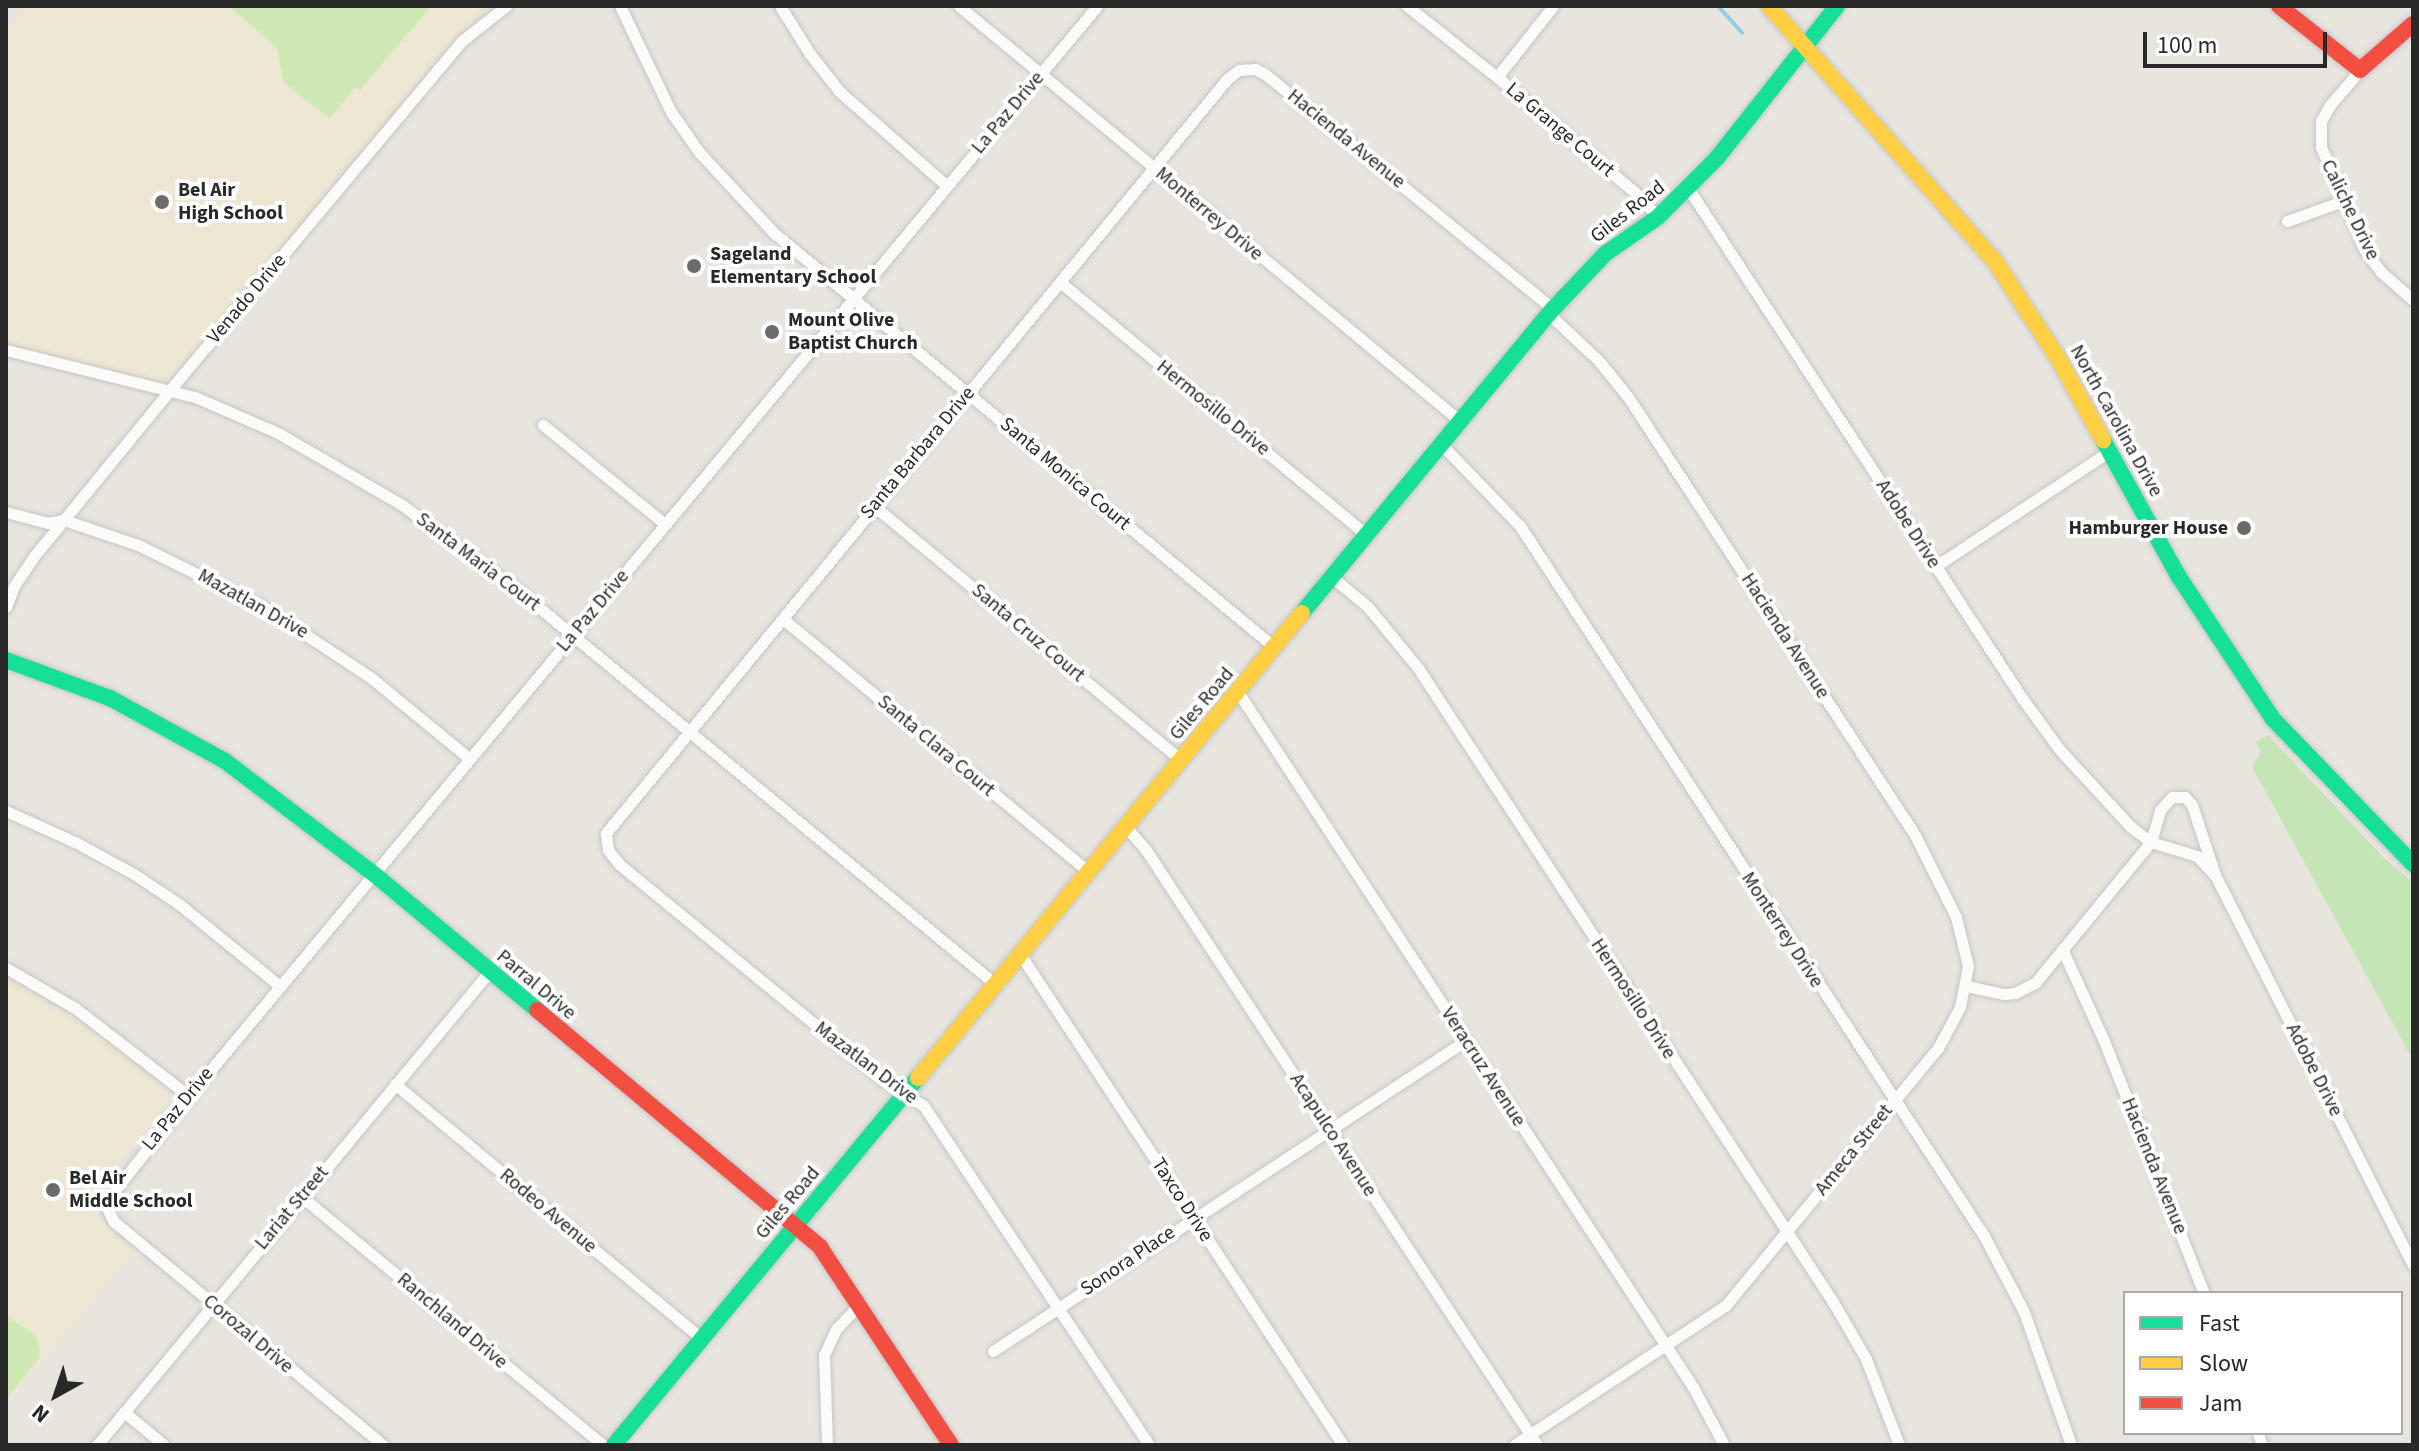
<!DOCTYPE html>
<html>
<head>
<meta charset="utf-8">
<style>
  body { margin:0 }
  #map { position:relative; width:2419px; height:1451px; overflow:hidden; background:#e8e5df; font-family:"Source Sans 3",sans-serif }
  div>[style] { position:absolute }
  .education>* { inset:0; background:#ece6d3 }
  .green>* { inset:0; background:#c5e5b6 }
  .pitch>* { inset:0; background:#d0e9b4 }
  .stream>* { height:4px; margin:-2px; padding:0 2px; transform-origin:2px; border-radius:2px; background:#90ccec }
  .roads { filter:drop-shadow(0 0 2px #c5c4c5) drop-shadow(0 0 2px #c5c4c5) }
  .street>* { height:11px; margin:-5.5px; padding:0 5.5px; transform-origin:5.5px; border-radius:5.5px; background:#fcfbfa }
  .fast>* { height:16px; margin:-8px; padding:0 8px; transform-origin:8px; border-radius:8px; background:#16e098 }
  .slow>* { height:16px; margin:-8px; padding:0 8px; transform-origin:8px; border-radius:8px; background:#ffcf43 }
  .jam>* { height:16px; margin:-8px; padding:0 8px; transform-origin:8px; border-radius:8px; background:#f24e42 }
  .dots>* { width:22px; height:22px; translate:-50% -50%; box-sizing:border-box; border:4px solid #fff; border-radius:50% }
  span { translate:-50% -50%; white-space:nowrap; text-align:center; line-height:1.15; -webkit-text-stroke:8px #fff; paint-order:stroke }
  .street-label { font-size:20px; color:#292929 }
  .poi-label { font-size:20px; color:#292929; font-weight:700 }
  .left { translate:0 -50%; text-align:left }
  .right { translate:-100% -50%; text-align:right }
  .frame { position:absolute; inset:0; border:8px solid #292929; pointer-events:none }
  .legend { position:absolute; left:2123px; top:1291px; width:280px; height:144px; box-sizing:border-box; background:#fff; border:2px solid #a9a9a9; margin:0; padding:10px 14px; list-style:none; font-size:24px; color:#292929 }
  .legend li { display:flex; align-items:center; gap:16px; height:40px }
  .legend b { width:40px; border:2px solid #a9a9a9 }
  .north { position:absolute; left:16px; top:1355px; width:80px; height:80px; -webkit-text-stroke:6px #fff; paint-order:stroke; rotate:220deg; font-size:22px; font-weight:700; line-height:32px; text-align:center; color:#292929 }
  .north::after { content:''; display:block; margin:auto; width:28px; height:36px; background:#292929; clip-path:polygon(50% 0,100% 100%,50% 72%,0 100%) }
  .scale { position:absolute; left:2143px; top:32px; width:184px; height:36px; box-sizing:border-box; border:4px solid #292929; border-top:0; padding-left:10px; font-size:24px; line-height:28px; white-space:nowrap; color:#292929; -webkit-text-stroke:6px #fff; paint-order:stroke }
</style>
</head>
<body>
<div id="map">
  <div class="education">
    <div style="clip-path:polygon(26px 6px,491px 6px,441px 55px,168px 382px,6px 349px,6px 30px)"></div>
    <div style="clip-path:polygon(6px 979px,94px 1032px,167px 1091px,170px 1098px,107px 1178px,98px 1194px,97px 1207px,105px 1226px,135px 1250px,6px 1405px)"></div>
  </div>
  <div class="green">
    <div style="clip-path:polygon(2268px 735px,2385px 859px,2413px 882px,2413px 1060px,2252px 767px,2261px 752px,2256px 742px)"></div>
  </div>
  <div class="pitch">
    <div style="clip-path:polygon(229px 6px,431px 6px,360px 90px,355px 87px,330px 119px,283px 82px,277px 48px)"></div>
    <div style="clip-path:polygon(6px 1315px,37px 1337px,40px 1357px,6px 1399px)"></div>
  </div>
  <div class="stream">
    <div style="left:1718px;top:6px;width:36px;rotate:48deg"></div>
  </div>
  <div class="roads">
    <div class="street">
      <div style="left:620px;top:6px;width:118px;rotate:64.3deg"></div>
      <div style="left:671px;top:112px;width:49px;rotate:55deg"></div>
      <div style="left:699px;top:152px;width:110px;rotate:47.2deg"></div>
      <div style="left:774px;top:233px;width:649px;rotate:39.62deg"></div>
      <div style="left:780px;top:6px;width:57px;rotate:58deg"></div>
      <div style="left:810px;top:54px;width:48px;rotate:51.7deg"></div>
      <div style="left:840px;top:92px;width:142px;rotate:41.3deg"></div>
      <div style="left:959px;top:6px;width:651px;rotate:39.64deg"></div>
      <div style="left:1407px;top:6px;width:115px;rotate:38.3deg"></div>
      <div style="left:1497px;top:77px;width:90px;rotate:-51.7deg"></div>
      <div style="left:2360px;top:70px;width:46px;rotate:130.6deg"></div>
      <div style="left:2330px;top:105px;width:18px;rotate:119deg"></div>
      <div style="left:2321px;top:121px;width:26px;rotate:90deg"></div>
      <div style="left:2321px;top:147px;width:112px;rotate:66.9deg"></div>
      <div style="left:2365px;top:250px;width:26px;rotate:54deg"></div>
      <div style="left:2380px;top:271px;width:44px;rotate:41.3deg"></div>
      <div style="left:1497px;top:77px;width:182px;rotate:39.9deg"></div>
      <div style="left:1637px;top:194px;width:31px;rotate:48deg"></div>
      <div style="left:1688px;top:188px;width:610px;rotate:56.78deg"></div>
      <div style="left:2022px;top:698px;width:63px;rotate:54deg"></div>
      <div style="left:2059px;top:749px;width:106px;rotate:47.3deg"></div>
      <div style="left:2131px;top:827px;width:25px;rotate:37deg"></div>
      <div style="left:2151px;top:842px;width:48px;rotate:16.9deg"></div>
      <div style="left:2197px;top:856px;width:26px;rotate:47deg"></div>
      <div style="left:2287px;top:221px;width:59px;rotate:-19.7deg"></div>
      <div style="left:1060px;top:282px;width:398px;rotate:39.5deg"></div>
      <div style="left:6px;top:350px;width:195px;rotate:14deg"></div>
      <div style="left:195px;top:397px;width:90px;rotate:23.4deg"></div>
      <div style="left:278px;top:433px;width:143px;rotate:30.1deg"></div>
      <div style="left:402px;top:505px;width:145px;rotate:36.3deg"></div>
      <div style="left:519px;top:591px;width:617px;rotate:39.54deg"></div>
      <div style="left:543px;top:425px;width:157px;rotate:39.1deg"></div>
      <div style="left:1442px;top:445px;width:112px;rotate:46.1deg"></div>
      <div style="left:1520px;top:526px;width:848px;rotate:56.83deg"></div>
      <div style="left:1984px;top:1236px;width:86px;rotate:62.2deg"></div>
      <div style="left:2024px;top:1312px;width:141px;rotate:70.5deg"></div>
      <div style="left:874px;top:506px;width:398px;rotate:39.6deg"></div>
      <div style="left:6px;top:512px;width:43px;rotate:14.7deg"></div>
      <div style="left:48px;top:523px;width:16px;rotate:-11deg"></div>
      <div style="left:64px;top:520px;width:78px;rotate:18.7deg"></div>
      <div style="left:138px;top:545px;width:138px;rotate:26.2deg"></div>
      <div style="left:262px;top:606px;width:129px;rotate:33.3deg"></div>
      <div style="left:370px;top:677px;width:129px;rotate:39.4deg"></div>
      <div style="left:1936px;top:566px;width:209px;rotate:-33.5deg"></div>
      <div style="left:1332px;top:577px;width:47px;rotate:39.8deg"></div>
      <div style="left:1368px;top:607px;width:79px;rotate:50.7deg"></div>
      <div style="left:1418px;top:668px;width:758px;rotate:56.79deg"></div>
      <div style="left:1833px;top:1302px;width:66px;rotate:59.9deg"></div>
      <div style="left:1866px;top:1359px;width:92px;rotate:69deg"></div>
      <div style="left:6px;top:607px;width:22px;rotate:-69deg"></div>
      <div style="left:14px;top:586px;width:37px;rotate:-56deg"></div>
      <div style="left:35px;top:555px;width:212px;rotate:-50.7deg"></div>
      <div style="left:169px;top:391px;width:458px;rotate:-50.1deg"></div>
      <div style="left:463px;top:40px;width:55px;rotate:-38.3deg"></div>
      <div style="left:783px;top:619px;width:397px;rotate:39.6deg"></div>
      <div style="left:1238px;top:692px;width:831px;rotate:56.79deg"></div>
      <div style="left:1693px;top:1387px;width:66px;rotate:61.9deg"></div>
      <div style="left:6px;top:811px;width:76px;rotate:24.2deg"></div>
      <div style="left:75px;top:842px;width:67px;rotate:28.5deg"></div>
      <div style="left:134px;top:874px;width:54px;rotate:33.7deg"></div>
      <div style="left:179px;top:904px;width:130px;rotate:39.1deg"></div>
      <div style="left:1126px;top:827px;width:30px;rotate:49deg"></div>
      <div style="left:1146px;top:850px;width:712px;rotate:56.69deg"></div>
      <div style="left:2151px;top:842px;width:33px;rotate:-74deg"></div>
      <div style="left:2160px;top:810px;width:18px;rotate:-47deg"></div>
      <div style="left:2172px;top:797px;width:13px"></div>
      <div style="left:2185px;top:797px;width:11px;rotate:49deg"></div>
      <div style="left:2192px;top:805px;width:74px;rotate:71.8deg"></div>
      <div style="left:2215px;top:875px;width:437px;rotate:63.1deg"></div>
      <div style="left:2063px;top:951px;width:99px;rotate:65.5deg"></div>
      <div style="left:2104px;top:1041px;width:271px;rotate:68.4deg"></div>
      <div style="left:1020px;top:954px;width:588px;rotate:56.66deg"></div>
      <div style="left:6px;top:968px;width:80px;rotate:30.1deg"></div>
      <div style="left:75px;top:1008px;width:144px;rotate:37.7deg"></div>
      <div style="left:1966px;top:986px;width:39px;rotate:12deg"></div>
      <div style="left:2004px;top:994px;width:11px;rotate:-5deg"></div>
      <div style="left:2015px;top:993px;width:22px;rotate:-27deg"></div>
      <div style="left:2035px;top:983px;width:183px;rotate:-50.6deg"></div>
      <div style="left:395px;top:1084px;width:398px;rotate:39.7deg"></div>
      <div style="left:302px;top:1197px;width:390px;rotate:39.5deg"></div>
      <div style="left:993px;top:1351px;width:565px;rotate:-33.3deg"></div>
      <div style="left:124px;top:1412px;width:52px;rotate:39.5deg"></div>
      <div style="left:2258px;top:1433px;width:13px;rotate:72deg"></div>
      <div style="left:97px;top:1445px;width:614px;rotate:-50.35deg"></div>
      <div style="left:383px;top:1445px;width:349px;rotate:-140.3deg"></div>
      <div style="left:114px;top:1222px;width:16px;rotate:-117deg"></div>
      <div style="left:107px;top:1208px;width:9px;rotate:-84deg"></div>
      <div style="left:108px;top:1199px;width:131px;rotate:-51.8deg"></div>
      <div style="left:189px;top:1096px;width:1419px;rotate:-50.2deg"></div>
      <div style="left:827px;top:1445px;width:90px;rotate:-91.9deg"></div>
      <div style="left:824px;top:1355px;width:29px;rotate:-65deg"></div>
      <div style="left:836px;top:1329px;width:33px;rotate:-46deg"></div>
      <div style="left:1149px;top:1445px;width:407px;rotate:-123.6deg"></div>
      <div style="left:924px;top:1106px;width:47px;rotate:-148deg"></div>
      <div style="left:884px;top:1081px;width:343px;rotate:-140.7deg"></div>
      <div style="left:619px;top:864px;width:18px;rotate:-128deg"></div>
      <div style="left:608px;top:850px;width:17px;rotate:-97deg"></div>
      <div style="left:606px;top:833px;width:977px;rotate:-50.52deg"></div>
      <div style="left:1227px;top:79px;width:15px;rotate:-37deg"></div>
      <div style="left:1239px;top:70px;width:16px;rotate:-4deg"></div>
      <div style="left:1255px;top:69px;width:11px;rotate:27deg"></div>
      <div style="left:1265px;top:74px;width:372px;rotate:39.2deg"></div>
      <div style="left:1514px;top:1445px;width:254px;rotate:-33.4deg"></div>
      <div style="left:1726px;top:1305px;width:333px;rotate:-50.5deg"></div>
      <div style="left:1938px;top:1048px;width:47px;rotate:-61.8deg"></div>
      <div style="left:1960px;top:1007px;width:42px;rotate:-79deg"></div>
      <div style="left:1968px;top:966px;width:50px;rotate:-103.8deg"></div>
      <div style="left:1956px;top:917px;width:92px;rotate:-116.6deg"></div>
      <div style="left:1915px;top:835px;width:524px;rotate:-123.23deg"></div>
      <div style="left:1628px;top:397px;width:46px;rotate:-128.9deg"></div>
      <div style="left:1599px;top:361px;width:69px;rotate:-136.8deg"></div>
    </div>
    <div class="fast">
      <div style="left:2103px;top:440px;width:157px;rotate:61deg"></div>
      <div style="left:2179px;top:577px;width:170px;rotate:56.5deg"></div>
      <div style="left:2273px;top:719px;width:202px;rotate:46deg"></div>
      <div style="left:1302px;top:613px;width:394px;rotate:-50.5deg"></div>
      <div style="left:1553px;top:309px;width:76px;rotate:-46.6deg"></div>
      <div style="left:1605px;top:254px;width:65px;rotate:-34.9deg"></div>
      <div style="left:1658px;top:217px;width:83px;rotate:-45deg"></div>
      <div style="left:1717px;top:158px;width:194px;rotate:-51.7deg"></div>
      <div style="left:6px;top:660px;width:111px;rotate:20.1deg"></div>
      <div style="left:110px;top:698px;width:131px;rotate:28.7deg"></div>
      <div style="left:225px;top:761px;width:187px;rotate:37.2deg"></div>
      <div style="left:374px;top:874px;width:212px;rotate:39.8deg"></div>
      <div style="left:614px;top:1445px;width:477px;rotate:-50.4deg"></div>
    </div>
    <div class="slow">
      <div style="left:1769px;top:6px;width:343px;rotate:48.5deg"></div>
      <div style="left:1996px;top:263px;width:113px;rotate:56.9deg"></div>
      <div style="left:2058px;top:358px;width:94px;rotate:61.2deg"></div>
      <div style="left:918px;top:1078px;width:603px;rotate:-50.45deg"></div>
    </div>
    <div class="jam">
      <div style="left:2279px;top:6px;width:103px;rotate:38.3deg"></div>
      <div style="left:2360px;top:70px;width:70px;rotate:-41deg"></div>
      <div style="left:537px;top:1010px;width:369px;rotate:39.9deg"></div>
      <div style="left:820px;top:1247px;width:237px;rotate:56.5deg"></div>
    </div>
  </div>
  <div class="dots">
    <div style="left:162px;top:202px;background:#6c6b69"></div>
    <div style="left:694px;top:266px;background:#6c6b69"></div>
    <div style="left:772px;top:332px;background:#6c6b69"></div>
    <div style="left:2244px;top:528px;background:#6c6b69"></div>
    <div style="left:53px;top:1190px;background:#6c6b69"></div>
  </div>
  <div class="street-label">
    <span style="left:1008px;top:113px;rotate:-50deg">La Paz Drive</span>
    <span style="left:1560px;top:130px;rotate:40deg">La Grange Court</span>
    <span style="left:1346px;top:139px;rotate:39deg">Hacienda Avenue</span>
    <span style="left:2350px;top:210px;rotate:64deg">Caliche Drive</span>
    <span style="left:1628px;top:212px;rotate:-38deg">Giles Road</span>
    <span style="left:1209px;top:214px;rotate:40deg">Monterrey Drive</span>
    <span style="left:247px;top:299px;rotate:-50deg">Venado Drive</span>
    <span style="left:1213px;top:408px;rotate:39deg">Hermosillo Drive</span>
    <span style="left:2116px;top:421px;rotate:61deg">North Carolina Drive</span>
    <span style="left:918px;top:453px;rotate:-50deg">Santa Barbara Drive</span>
    <span style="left:1065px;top:474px;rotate:40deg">Santa Monica Court</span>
    <span style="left:1908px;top:524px;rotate:57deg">Adobe Drive</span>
    <span style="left:478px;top:562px;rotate:37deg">Santa Maria Court</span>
    <span style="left:253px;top:604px;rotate:29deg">Mazatlan Drive</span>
    <span style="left:593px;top:611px;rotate:-50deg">La Paz Drive</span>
    <span style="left:1028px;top:633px;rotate:40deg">Santa Cruz Court</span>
    <span style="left:1785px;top:636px;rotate:57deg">Hacienda Avenue</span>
    <span style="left:1202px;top:704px;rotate:-50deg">Giles Road</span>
    <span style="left:936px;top:746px;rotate:40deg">Santa Clara Court</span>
    <span style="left:1782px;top:930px;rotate:57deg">Monterrey Drive</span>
    <span style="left:536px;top:985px;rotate:40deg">Parral Drive</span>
    <span style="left:1633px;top:999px;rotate:57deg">Hermosillo Drive</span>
    <span style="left:866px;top:1063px;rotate:37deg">Mazatlan Drive</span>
    <span style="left:1483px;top:1067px;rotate:57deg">Veracruz Avenue</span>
    <span style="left:2314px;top:1070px;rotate:63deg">Adobe Drive</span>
    <span style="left:178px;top:1109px;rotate:-51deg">La Paz Drive</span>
    <span style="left:1333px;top:1135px;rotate:57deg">Acapulco Avenue</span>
    <span style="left:1854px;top:1150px;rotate:-51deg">Ameca Street</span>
    <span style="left:2154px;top:1166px;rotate:68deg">Hacienda Avenue</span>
    <span style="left:1182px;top:1200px;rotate:57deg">Taxco Drive</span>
    <span style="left:788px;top:1203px;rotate:-50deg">Giles Road</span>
    <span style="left:292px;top:1208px;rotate:-50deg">Lariat Street</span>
    <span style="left:548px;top:1211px;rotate:40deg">Rodeo Avenue</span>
    <span style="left:1128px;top:1261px;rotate:-34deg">Sonora Place</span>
    <span style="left:452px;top:1321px;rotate:40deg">Ranchland Drive</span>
    <span style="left:248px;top:1334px;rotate:40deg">Corozal Drive</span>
  </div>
  <div class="poi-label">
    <span class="left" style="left:178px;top:202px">Bel Air<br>High School</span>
    <span class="left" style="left:710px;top:266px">Sageland<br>Elementary School</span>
    <span class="left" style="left:788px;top:332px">Mount Olive<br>Baptist Church</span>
    <span class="right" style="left:2228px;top:528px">Hamburger House</span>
    <span class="left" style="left:69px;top:1190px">Bel Air<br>Middle School</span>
  </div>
  <div class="frame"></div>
  <ul class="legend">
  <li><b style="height:10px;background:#16e098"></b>Fast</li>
  <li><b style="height:10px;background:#ffcf43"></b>Slow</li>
  <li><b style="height:10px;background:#f24e42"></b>Jam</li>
  </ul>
  <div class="north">N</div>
  <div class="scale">100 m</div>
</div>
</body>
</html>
